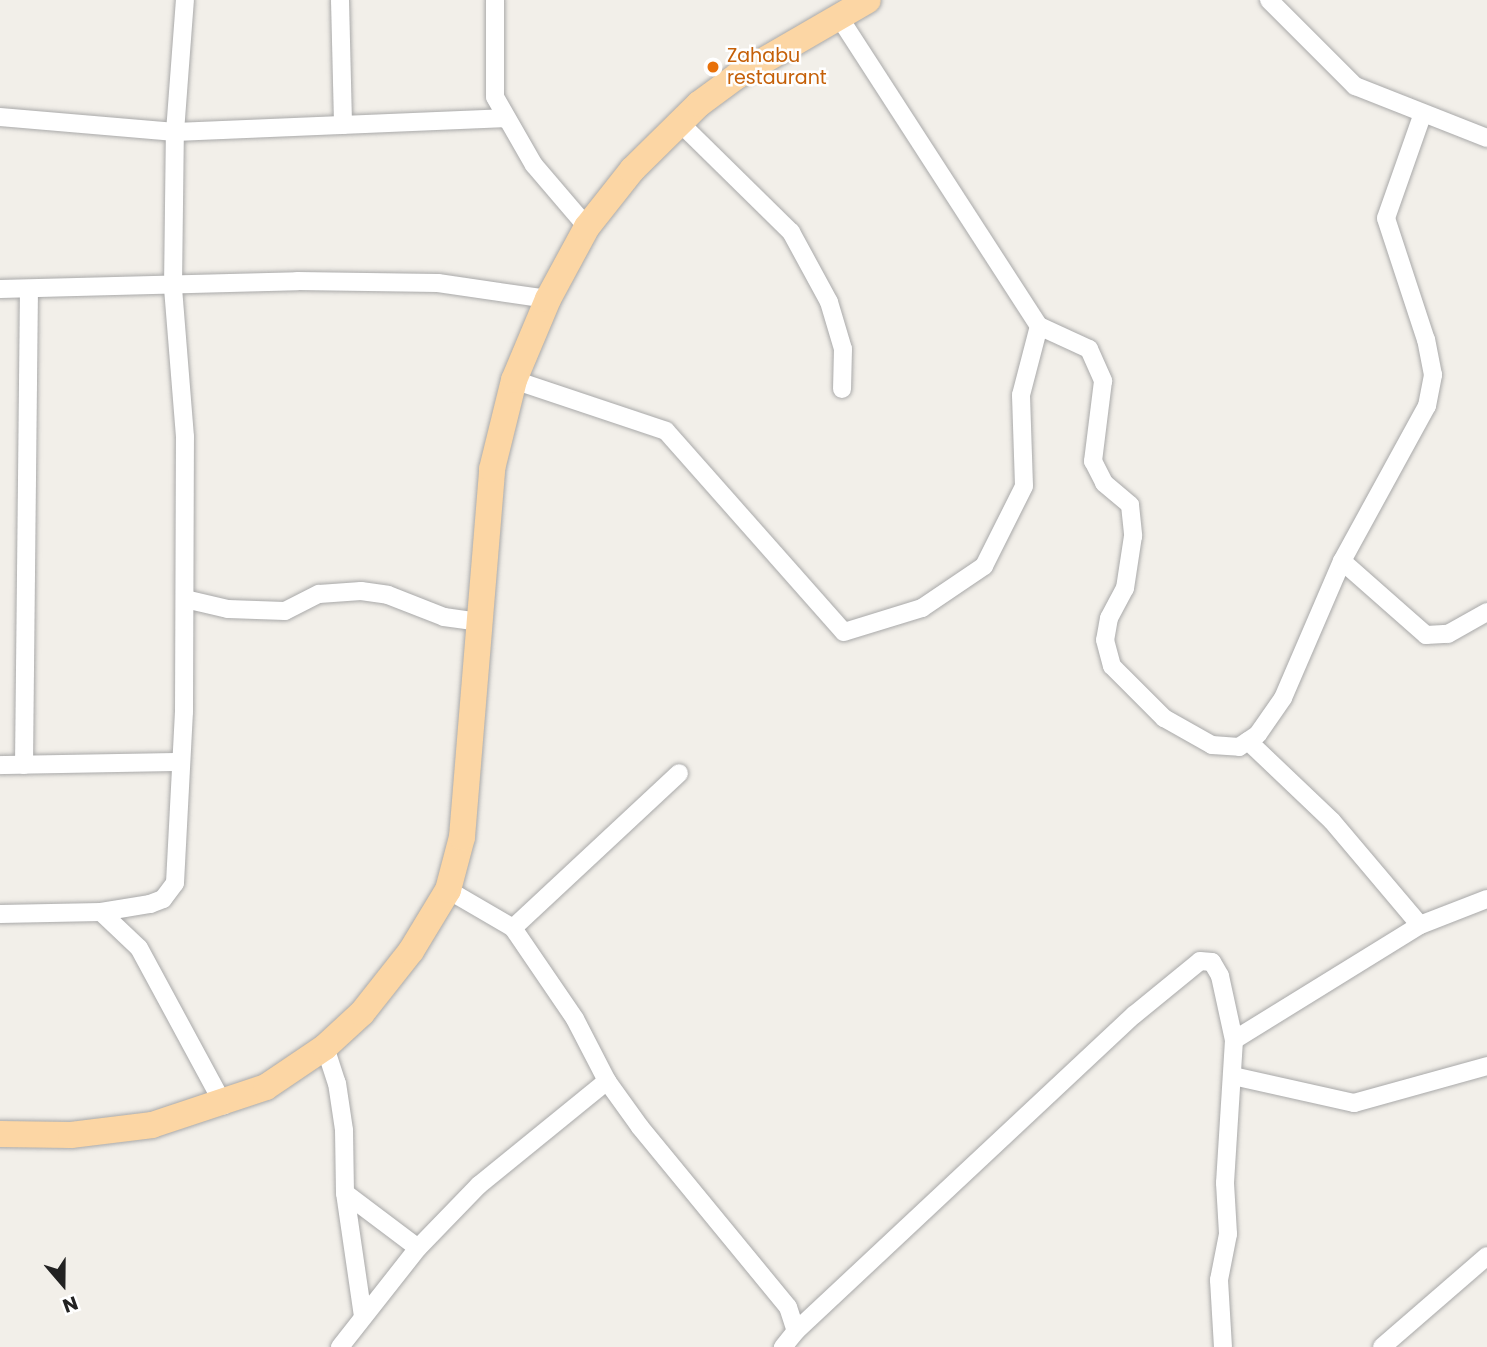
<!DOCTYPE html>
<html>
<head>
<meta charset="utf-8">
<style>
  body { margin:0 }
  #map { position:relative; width:1487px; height:1347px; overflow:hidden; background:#f2efe9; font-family:Poppins,sans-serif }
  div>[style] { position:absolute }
  .roads { filter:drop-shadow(0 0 2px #a9a9a9) drop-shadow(0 0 2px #a9a9a9) }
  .minor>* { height:18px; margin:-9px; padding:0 9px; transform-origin:9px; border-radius:9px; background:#fff }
  .primary>* { height:26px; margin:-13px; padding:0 13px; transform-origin:13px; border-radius:13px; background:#fcd6a4 }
  .dots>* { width:19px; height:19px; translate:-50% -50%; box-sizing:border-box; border:4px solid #fff; border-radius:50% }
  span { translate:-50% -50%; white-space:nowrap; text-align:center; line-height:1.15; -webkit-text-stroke:5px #fff; paint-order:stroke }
  .food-label { font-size:19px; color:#c56008 }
  .left { translate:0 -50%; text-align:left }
  .north { position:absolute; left:28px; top:1249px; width:70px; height:70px; -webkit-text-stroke:5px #fff; paint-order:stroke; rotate:160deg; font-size:19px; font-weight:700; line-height:28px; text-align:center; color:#222 }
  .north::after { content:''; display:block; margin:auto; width:24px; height:32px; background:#222; clip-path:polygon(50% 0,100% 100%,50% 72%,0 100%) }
</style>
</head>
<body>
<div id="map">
  <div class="roads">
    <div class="minor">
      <div style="left:340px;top:0;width:125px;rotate:88.6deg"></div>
      <div style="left:495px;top:0;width:97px;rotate:90deg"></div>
      <div style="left:495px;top:97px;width:78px;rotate:60.2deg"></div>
      <div style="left:534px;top:165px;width:82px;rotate:49.5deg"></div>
      <div style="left:1269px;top:0;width:122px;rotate:45deg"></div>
      <div style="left:1355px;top:86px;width:142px;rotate:21.5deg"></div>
      <div style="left:839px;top:17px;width:368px;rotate:57.1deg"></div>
      <div style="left:1039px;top:326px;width:55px;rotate:24.7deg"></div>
      <div style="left:1089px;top:349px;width:35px;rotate:66deg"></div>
      <div style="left:1103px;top:381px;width:81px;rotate:97.1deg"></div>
      <div style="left:1093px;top:461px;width:25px;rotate:63deg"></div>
      <div style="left:1104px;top:483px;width:34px;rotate:40deg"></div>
      <div style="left:1130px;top:505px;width:31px;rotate:84deg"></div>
      <div style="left:1133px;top:536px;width:53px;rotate:98.7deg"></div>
      <div style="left:1125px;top:588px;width:34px;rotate:118deg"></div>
      <div style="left:1109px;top:618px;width:22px;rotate:100deg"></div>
      <div style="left:1105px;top:640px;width:27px;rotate:75deg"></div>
      <div style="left:1112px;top:666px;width:74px;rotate:45deg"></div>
      <div style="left:1164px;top:718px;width:55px;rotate:29.4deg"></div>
      <div style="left:1212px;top:745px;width:27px;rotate:4deg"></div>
      <div style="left:1239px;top:747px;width:23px;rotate:-34deg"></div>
      <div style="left:1258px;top:734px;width:44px;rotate:-55.2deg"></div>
      <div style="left:1283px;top:698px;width:149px;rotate:-66.7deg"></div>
      <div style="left:1342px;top:561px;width:177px;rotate:-61.3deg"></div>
      <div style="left:1427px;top:406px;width:32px;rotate:-79deg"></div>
      <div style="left:1433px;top:375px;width:36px;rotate:-101deg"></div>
      <div style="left:1426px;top:340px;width:128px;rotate:-108.2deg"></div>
      <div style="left:1386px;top:218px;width:108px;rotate:-70.6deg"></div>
      <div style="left:0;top:117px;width:176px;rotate:4.9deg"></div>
      <div style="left:175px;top:132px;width:330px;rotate:-2.4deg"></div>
      <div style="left:680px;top:123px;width:156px;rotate:44.5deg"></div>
      <div style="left:791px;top:232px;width:80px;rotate:61.5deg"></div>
      <div style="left:829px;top:302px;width:49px;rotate:73.4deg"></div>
      <div style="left:843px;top:349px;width:40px;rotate:91.4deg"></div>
      <div style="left:0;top:289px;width:297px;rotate:-1.5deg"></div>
      <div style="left:297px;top:281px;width:141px;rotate:0.8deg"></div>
      <div style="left:438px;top:283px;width:111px;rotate:8.3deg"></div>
      <div style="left:514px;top:380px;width:160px;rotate:18.5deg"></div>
      <div style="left:666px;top:431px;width:268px;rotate:48.5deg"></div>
      <div style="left:844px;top:632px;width:82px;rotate:-17.1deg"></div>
      <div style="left:922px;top:608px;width:75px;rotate:-34.1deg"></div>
      <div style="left:984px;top:566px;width:89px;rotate:-63.4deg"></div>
      <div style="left:1024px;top:486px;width:91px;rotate:-91.9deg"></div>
      <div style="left:1021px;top:395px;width:71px;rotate:-75.4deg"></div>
      <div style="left:1342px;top:561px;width:112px;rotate:41.4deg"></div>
      <div style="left:1426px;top:635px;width:22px;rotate:-3deg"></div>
      <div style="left:1448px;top:634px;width:45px;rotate:-29.4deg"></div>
      <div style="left:185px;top:599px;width:44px;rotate:13.1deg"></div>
      <div style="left:228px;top:609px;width:57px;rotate:2deg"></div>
      <div style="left:285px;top:611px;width:38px;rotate:-27deg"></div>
      <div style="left:319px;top:594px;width:42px;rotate:-4.1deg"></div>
      <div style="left:361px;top:591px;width:27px;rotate:8deg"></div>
      <div style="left:388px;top:595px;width:60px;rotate:21.4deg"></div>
      <div style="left:444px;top:617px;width:37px;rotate:8deg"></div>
      <div style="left:1248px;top:741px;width:116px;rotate:43.6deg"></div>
      <div style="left:1332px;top:821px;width:136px;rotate:49.8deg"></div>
      <div style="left:1420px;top:925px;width:72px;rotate:-21.2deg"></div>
      <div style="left:0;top:765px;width:180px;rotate:-1deg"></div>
      <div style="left:24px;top:765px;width:475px;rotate:-89.4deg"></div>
      <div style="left:448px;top:890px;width:75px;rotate:30.3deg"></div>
      <div style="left:513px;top:928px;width:110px;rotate:55.7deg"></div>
      <div style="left:575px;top:1019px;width:70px;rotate:62.7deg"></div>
      <div style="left:607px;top:1081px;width:57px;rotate:54.3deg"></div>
      <div style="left:640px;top:1127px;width:233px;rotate:50.6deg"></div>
      <div style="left:788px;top:1307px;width:25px;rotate:72deg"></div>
      <div style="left:796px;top:1331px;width:21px;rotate:129deg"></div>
      <div style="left:101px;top:912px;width:52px;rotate:43.5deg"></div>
      <div style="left:139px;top:948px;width:179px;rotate:61.6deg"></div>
      <div style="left:0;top:914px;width:101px;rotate:-1.1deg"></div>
      <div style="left:101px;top:912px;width:50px;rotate:-9.3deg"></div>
      <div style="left:150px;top:904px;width:14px;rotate:-21deg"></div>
      <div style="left:163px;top:899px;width:20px;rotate:-53deg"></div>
      <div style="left:175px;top:883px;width:171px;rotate:-87deg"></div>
      <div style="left:184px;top:712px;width:275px;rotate:-89.8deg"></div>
      <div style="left:185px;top:437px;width:150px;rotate:-94.6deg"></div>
      <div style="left:173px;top:287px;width:155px;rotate:-89.3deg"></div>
      <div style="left:175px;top:132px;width:132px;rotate:-85.7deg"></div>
      <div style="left:513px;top:928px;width:227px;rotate:-43deg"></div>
      <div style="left:1234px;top:1040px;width:219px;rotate:-31.7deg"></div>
      <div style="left:325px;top:1047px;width:38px;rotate:72deg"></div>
      <div style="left:337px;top:1083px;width:48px;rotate:81.5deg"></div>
      <div style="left:344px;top:1130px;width:63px;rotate:89.1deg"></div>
      <div style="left:345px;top:1193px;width:91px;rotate:37deg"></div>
      <div style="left:1233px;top:1076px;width:124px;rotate:12.6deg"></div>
      <div style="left:1354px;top:1103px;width:138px;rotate:-15.5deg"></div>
      <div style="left:345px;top:1193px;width:125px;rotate:81.7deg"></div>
      <div style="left:796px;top:1331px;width:463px;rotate:-43.1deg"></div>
      <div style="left:1134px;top:1015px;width:85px;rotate:-39.3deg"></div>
      <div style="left:1200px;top:961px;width:12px;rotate:5deg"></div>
      <div style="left:1212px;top:962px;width:16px;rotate:60deg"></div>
      <div style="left:1220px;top:976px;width:66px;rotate:77.7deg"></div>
      <div style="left:1234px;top:1040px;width:143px;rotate:93.6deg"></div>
      <div style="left:1225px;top:1183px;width:51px;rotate:86.6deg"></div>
      <div style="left:1228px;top:1234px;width:47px;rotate:101.1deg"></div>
      <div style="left:1219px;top:1280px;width:67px;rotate:86.6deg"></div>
      <div style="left:340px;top:1347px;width:126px;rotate:-51.8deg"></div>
      <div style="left:418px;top:1248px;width:88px;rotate:-45.9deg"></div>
      <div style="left:479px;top:1185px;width:165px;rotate:-39.1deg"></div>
      <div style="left:1382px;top:1347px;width:139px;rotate:-40.9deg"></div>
    </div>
    <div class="primary">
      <div style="left:0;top:1134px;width:71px;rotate:0.8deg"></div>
      <div style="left:71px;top:1135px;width:82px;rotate:-7deg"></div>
      <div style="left:152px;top:1125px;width:120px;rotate:-18.4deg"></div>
      <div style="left:266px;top:1087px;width:71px;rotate:-34.1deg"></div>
      <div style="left:325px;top:1047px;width:50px;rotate:-42.6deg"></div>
      <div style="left:362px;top:1013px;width:79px;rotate:-51.7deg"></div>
      <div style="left:411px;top:951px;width:71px;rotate:-58.8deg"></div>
      <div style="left:448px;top:890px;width:55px;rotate:-75.2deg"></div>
      <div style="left:462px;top:837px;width:369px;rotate:-85.3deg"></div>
      <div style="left:492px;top:469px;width:92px;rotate:-76.1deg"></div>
      <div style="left:514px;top:380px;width:88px;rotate:-67.2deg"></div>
      <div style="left:548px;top:299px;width:82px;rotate:-61.6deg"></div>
      <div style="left:587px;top:227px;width:73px;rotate:-51.7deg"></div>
      <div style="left:632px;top:170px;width:94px;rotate:-44.6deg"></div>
      <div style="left:699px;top:104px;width:47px;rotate:-36.4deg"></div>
      <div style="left:737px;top:76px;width:151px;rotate:-30.1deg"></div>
    </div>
  </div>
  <div class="dots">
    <div style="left:713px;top:67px;background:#e8710a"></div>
  </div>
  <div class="food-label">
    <span class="left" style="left:727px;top:67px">Zahabu<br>restaurant</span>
  </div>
  <div class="north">N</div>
</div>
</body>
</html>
